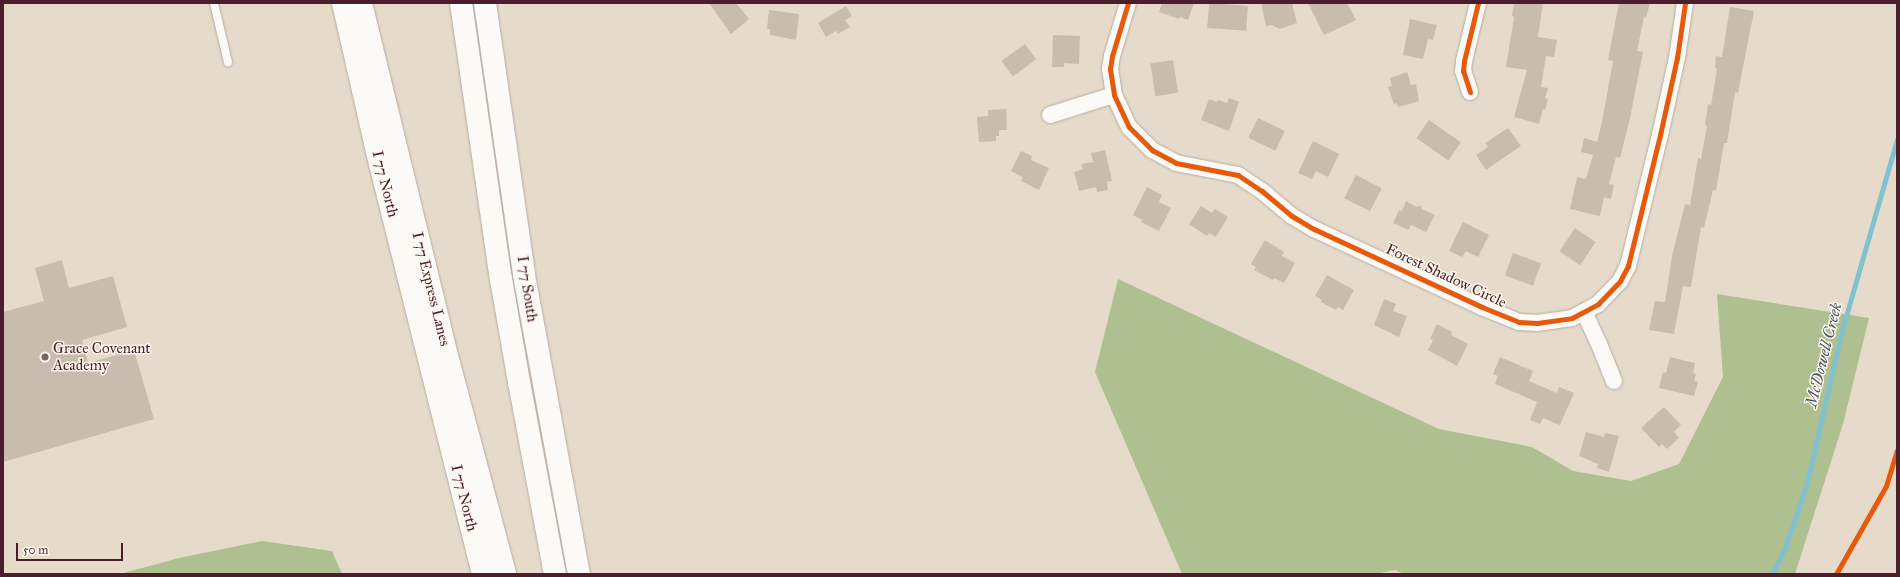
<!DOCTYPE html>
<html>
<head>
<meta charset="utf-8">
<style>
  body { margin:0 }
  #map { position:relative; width:1900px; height:577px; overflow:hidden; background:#e6dbca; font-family:"IM FELL Great Primer",serif }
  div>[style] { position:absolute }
  .forest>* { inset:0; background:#aec090 }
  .stream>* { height:4.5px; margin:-2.25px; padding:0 2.25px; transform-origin:2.25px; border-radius:2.25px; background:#80c2d0 }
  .building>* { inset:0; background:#c9bcae; transform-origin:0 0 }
  .roads { filter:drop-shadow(0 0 1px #b7aca2) drop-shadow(0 0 1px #b7aca2) }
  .lane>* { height:8px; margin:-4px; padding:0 4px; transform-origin:4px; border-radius:4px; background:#fbfaf7 }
  .street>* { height:16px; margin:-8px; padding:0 8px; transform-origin:8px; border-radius:8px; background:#fbfaf7 }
  .highway>* { height:22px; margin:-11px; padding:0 11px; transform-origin:11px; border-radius:11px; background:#fbfaf7 }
  .cycleway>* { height:5px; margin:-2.5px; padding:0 2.5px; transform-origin:2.5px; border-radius:2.5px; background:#e8590c }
  .dots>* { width:11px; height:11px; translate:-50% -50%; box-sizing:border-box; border:2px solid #fbf7ec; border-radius:50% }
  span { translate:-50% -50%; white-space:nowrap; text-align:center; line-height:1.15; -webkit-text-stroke:3px #fbf7ec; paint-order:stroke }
  .street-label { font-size:15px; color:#4a1f2b }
  .poi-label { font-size:15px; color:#4a1f2b }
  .left { translate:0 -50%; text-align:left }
  .water-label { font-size:16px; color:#4e5466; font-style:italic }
  .frame { position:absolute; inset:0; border:4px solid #4a1f2b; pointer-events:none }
  .scale { position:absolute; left:16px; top:543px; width:107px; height:18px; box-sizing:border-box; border:2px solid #4a1f2b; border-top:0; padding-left:5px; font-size:12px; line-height:14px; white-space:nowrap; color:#4a1f2b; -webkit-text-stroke:3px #fbf7ec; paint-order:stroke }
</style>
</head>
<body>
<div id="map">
  <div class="forest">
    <div style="clip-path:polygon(1118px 279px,1439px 429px,1532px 447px,1573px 471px,1631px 481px,1679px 464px,1723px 377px,1717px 294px,1869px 318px,1843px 424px,1795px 574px,1404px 574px,1395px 570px,1375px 574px,1182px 574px,1095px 372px)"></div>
    <div style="clip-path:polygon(262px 541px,332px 551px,342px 574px,120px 574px,179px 558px)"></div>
  </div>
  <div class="stream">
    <div style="left:1772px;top:574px;width:29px;rotate:-63deg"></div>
    <div style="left:1785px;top:548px;width:69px;rotate:-71.3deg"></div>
    <div style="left:1807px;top:483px;width:157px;rotate:-77.1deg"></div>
    <div style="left:1842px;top:330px;width:198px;rotate:-73.9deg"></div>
  </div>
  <div class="building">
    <div style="clip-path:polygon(709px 3px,736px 3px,749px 19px,731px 34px)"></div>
    <div style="clip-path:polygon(1162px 3px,1194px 3px,1188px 20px,1180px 17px,1179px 19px,1159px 12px)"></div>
    <div style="left:1209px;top:3px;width:39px;height:25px;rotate:4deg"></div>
    <div style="clip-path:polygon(1261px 3px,1292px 3px,1297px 23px,1280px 29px,1271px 25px,1266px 26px)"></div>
    <div style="clip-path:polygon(1308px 3px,1347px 3px,1356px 20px,1324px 35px)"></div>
    <div style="clip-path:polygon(1514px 3px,1543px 3px,1538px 37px,1557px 40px,1554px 57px,1546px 56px,1541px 87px,1548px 88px,1545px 98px,1548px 99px,1545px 110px,1543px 109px,1539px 124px,1514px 117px,1527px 70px,1506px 67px,1514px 17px,1512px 16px)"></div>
    <div style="clip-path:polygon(1619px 3px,1650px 3px,1646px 18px,1644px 17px,1637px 51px,1643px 52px,1630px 118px,1620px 158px,1616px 157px,1609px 184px,1614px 185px,1611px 199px,1604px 197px,1600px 216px,1570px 209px,1577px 177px,1586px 179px,1593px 155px,1581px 152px,1584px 138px,1597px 142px,1602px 122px,1613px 61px,1608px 60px)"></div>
    <div style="clip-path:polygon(846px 6px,852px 16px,845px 20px,850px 27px,838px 34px,836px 31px,826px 37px,818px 23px)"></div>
    <div style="clip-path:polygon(1730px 7px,1754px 11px,1738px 93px,1735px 92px,1727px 143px,1724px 143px,1716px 191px,1713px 190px,1704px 228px,1701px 227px,1691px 287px,1683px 286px,1674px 334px,1649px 330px,1655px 301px,1665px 302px,1672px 256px,1685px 204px,1690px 205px,1698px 158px,1701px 159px,1707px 126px,1705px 125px,1708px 104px,1711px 105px,1717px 69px,1715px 68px,1716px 56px,1722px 57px)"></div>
    <div style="clip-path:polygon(769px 10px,799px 14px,796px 40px,770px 35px,770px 29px,767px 29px)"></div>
    <div style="clip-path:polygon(1410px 19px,1437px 25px,1433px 40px,1428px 39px,1423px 59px,1403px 55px)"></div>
    <div style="clip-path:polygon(1053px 35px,1080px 36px,1079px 64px,1064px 63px,1064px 67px,1052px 67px)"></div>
    <div style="left:1025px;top:44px;width:19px;height:29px;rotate:54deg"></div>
    <div style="left:1173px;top:60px;width:33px;height:23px;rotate:81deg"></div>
    <div style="clip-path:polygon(1407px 72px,1411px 85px,1416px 84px,1419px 101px,1398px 107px,1396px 103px,1394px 104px,1388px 87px,1392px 86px,1390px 78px)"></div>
    <div style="clip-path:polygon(1229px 98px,1239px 102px,1229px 131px,1201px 120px,1209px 99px,1217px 102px,1218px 100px,1227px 103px)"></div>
    <div style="clip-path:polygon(1006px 109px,1007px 130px,999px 130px,999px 136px,996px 136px,996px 141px,979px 142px,977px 117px,988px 116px,988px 110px)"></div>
    <div style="left:1258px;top:118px;width:30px;height:22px;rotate:26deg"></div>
    <div style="left:1429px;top:120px;width:39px;height:22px;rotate:35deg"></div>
    <div style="clip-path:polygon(1508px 128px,1521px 146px,1486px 170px,1476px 155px,1488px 147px,1485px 143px)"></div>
    <div style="clip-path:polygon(1313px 141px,1339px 154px,1328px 177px,1316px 171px,1312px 179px,1298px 173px)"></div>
    <div style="clip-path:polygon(1105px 150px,1112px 181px,1107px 182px,1108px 190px,1097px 192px,1096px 187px,1079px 191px,1074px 172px,1083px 169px,1081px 164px,1093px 162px,1091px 153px)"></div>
    <div style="clip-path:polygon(1021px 151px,1032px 156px,1031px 160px,1049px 168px,1039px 190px,1021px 181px,1023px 177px,1011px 171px)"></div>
    <div style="left:1356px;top:175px;width:29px;height:26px;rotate:27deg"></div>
    <div style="clip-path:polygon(1147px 187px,1162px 195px,1159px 202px,1171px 208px,1159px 231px,1141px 222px,1142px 220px,1133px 215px)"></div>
    <div style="clip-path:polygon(1406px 201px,1417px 207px,1421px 205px,1422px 209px,1435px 215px,1426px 232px,1411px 225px,1408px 230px,1393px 223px,1399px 210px,1402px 211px)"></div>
    <div style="clip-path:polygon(1201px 206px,1212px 213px,1215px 209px,1228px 217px,1216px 237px,1209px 233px,1207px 236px,1189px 224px)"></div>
    <div style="clip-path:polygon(1463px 222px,1489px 235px,1478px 257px,1466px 251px,1462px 257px,1449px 251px)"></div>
    <div style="left:1575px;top:228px;width:25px;height:28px;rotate:34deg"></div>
    <div style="clip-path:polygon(1265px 240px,1284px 252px,1282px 256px,1295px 263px,1284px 283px,1274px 278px,1273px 280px,1254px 270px,1256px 267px,1251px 264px)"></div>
    <div style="left:1513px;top:253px;width:30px;height:24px;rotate:20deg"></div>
    <div style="clip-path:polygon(62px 260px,69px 288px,113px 276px,127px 327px,82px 340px,88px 363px,134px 350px,154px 419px,3px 462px,3px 312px,44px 301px,35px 268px)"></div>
    <div style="clip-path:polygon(1327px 275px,1354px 290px,1343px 310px,1338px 307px,1336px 310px,1321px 302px,1322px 300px,1315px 296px)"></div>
    <div style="clip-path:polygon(1384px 299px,1396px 304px,1393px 311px,1407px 316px,1399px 337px,1374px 325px)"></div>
    <div style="clip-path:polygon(1437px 324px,1452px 332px,1451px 335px,1468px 344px,1457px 366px,1428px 350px,1433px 340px,1430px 339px)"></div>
    <div style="clip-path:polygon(1500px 357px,1533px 371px,1529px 381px,1557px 393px,1559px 387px,1574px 393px,1560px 425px,1543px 418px,1540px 424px,1530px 420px,1537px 402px,1495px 384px,1498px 376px,1493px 374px)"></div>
    <div style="clip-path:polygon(1670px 357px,1695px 363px,1693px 373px,1696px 374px,1694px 381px,1698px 382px,1694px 396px,1659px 388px,1663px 372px,1666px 373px)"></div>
    <div style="clip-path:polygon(1664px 407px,1681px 425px,1674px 432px,1679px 438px,1667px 449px,1662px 444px,1659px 447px,1641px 428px)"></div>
    <div style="clip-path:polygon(1586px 432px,1604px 437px,1605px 433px,1619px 436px,1609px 472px,1597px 468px,1598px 464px,1579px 456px)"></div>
  </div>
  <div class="roads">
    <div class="lane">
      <div style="left:214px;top:3px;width:61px;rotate:76.7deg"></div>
    </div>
    <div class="street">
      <div style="left:1128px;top:3px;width:55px;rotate:106.8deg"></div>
      <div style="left:1112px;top:56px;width:13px;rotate:99deg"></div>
      <div style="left:1110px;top:69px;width:26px;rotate:81deg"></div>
      <div style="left:1114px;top:95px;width:35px;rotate:65deg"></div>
      <div style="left:1129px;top:127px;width:33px;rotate:45deg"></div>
      <div style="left:1152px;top:150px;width:27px;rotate:28deg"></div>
      <div style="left:1176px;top:163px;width:63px;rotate:11deg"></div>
      <div style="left:1238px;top:175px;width:29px;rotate:34deg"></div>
      <div style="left:1262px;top:191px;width:39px;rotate:40deg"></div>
      <div style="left:1292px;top:216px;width:26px;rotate:31deg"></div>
      <div style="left:1314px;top:229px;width:185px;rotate:24.9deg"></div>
      <div style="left:1482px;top:307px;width:40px;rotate:22deg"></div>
      <div style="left:1519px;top:322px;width:18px;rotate:3deg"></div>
      <div style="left:1537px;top:323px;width:35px;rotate:-8deg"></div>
      <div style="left:1572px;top:318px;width:30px;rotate:-28deg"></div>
      <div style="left:1598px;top:304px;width:32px;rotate:-46deg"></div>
      <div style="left:1620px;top:281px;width:17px;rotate:-62deg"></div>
      <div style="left:1628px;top:266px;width:135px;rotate:-76.3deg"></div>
      <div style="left:1660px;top:135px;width:79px;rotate:-77.6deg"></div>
      <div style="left:1677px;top:58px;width:56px;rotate:-81.7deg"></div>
      <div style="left:1470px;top:92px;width:22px;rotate:-108deg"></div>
      <div style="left:1463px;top:71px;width:10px;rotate:-84deg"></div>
      <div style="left:1464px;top:61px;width:60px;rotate:-76.4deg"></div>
      <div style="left:1050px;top:115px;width:67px;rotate:-17.4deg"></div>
      <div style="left:1584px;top:312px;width:35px;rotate:65deg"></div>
      <div style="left:1599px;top:344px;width:40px;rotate:68deg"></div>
    </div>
    <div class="highway">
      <div style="left:343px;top:3px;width:165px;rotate:77.1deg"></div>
      <div style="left:380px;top:164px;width:423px;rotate:75.9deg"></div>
      <div style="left:361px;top:3px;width:371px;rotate:76.3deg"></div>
      <div style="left:449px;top:363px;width:218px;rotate:75.1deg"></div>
      <div style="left:461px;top:3px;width:279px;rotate:81.8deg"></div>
      <div style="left:501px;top:279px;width:105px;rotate:80.1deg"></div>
      <div style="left:519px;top:382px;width:195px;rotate:79.4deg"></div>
      <div style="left:485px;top:3px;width:275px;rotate:81.8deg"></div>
      <div style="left:524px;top:275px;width:304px;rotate:79.6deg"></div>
    </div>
  </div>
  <div class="cycleway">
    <div style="left:1128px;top:3px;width:55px;rotate:106.8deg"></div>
    <div style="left:1112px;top:56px;width:13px;rotate:99deg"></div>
    <div style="left:1110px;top:69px;width:26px;rotate:81deg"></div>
    <div style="left:1114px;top:95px;width:35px;rotate:65deg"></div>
    <div style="left:1129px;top:127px;width:33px;rotate:45deg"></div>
    <div style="left:1152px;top:150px;width:27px;rotate:28deg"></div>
    <div style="left:1176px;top:163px;width:63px;rotate:11deg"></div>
    <div style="left:1238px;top:175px;width:29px;rotate:34deg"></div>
    <div style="left:1262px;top:191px;width:39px;rotate:40deg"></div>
    <div style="left:1292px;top:216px;width:26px;rotate:31deg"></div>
    <div style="left:1314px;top:229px;width:185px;rotate:24.9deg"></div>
    <div style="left:1482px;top:307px;width:40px;rotate:22deg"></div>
    <div style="left:1519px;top:322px;width:18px;rotate:3deg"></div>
    <div style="left:1537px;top:323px;width:35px;rotate:-8deg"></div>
    <div style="left:1572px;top:318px;width:30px;rotate:-28deg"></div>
    <div style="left:1598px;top:304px;width:32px;rotate:-46deg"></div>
    <div style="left:1620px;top:281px;width:17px;rotate:-62deg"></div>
    <div style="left:1628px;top:266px;width:135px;rotate:-76.3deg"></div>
    <div style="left:1660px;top:135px;width:79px;rotate:-77.6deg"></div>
    <div style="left:1677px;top:58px;width:56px;rotate:-81.7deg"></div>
    <div style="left:1470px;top:92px;width:22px;rotate:-108deg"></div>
    <div style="left:1463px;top:71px;width:10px;rotate:-84deg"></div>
    <div style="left:1464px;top:61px;width:60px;rotate:-76.4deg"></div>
    <div style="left:1836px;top:574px;width:101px;rotate:-60.4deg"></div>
    <div style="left:1886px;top:486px;width:37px;rotate:-73deg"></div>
  </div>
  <div class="dots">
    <div style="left:45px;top:357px;background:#816163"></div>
  </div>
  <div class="street-label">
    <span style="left:385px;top:184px;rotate:76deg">I 77 North</span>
    <span style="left:1446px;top:276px;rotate:25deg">Forest Shadow Circle</span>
    <span style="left:431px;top:289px;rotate:76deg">I 77 Express Lanes</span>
    <span style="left:527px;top:289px;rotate:81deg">I 77 South</span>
    <span style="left:464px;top:498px;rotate:76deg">I 77 North</span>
  </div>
  <div class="poi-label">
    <span class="left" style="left:53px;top:357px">Grace Covenant<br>Academy</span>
  </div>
  <div class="water-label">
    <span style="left:1824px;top:355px;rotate:-76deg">McDowell Creek</span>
  </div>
  <div class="frame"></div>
  <div class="scale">50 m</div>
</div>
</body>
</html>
